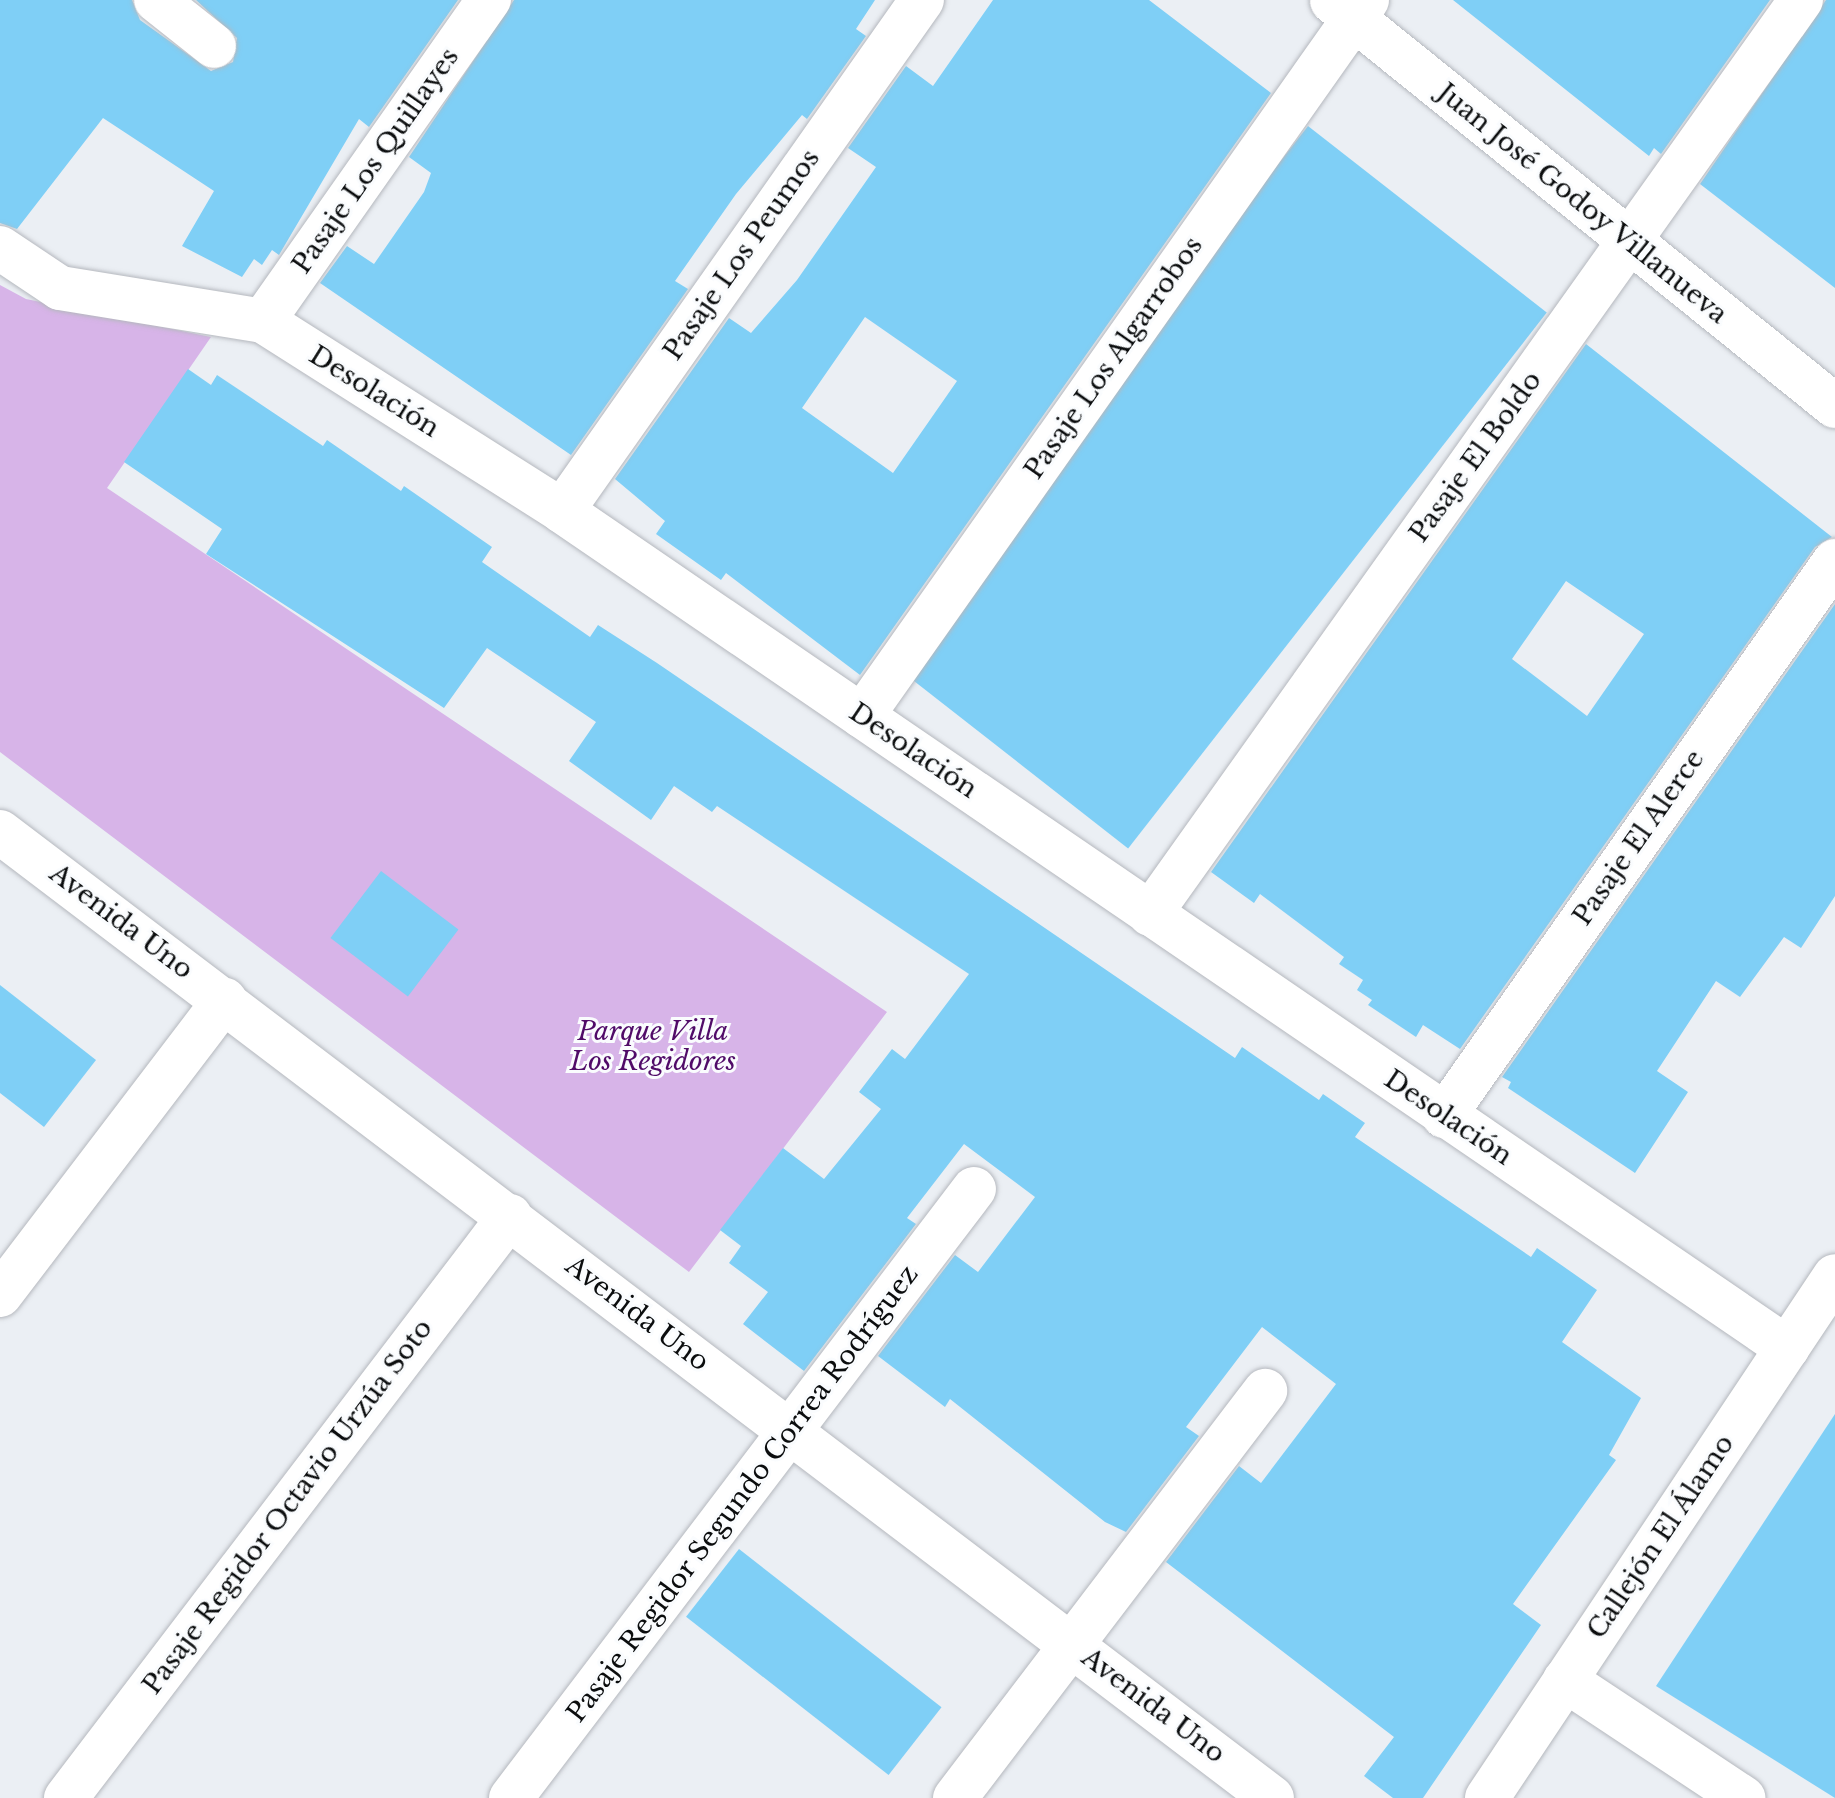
<!DOCTYPE html>
<html>
<head>
<meta charset="utf-8">
<style>
  body { margin:0 }
  #map { position:relative; width:1835px; height:1798px; overflow:hidden; background:#ebeff4; font-family:"Libre Baskerville",serif }
  div>[style] { position:absolute }
  .green>* { inset:0; background:#d7b4e8 }
  .building>* { inset:0; background:#7fcff6; transform-origin:0 0 }
  .roads { filter:drop-shadow(0 0 2px #b5b8be) drop-shadow(0 0 2px #b5b8be) }
  .minor>* { height:44px; margin:-22px; padding:0 22px; transform-origin:22px; border-radius:22px; background:#fff }
  span { translate:-50% -50%; white-space:nowrap; text-align:center; line-height:1.15; -webkit-text-stroke:6px #fafcfe; paint-order:stroke }
  .street-label { font-size:26px; color:#0b0d0e }
  .park-label { font-size:26px; color:#500b68; font-style:italic }
</style>
</head>
<body>
<div id="map">
  <div class="green">
    <div style="clip-path:polygon(0 285px,26px 299px,211px 337px,107px 488px,887px 1012px,689px 1272px,0 752px)"></div>
  </div>
  <div class="building">
    <div style="clip-path:polygon(0 0,132px 0,140px 20px,211px 71px,233px 62px,237px 38px,196px 0,458px 0,369px 127px,359px 119px,279px 255px,272px 250px,262px 265px,254px 259px,242px 277px,182px 246px,214px 191px,103px 118px,17px 229px,0 223px)"></div>
    <div style="clip-path:polygon(514px 0,875px 0,856px 29px,866px 36px,807px 119px,802px 115px,736px 194px,675px 281px,688px 289px,571px 455px,320px 283px,347px 246px,374px 264px,424px 192px,431px 173px,409px 157px)"></div>
    <div style="clip-path:polygon(evenodd,993px 0,1149px 0,1271px 93px,860px 675px,726px 573px,721px 580px,656px 534px,665px 521px,615px 479px,729px 318px,751px 333px,797px 280px,876px 167px,848px 148px,906px 66px,933px 86px,993px 0,865px 317px,957px 381px,893px 473px,802px 408px,865px 317px)"></div>
    <div style="clip-path:polygon(1453px 0,1770px 0,1661px 154px,1654px 148px,1649px 156px)"></div>
    <div style="clip-path:polygon(1826px 0,1835px 0,1835px 288px,1700px 184px)"></div>
    <div style="left:1308px;top:126px;width:303px;height:680px;rotate:38deg"></div>
    <div style="clip-path:polygon(evenodd,1586px 344px,1832px 537px,1815px 547px,1460px 1049px,1423px 1025px,1416px 1037px,1368px 1005px,1372px 1000px,1357px 990px,1363px 980px,1339px 964px,1344px 957px,1260px 894px,1254px 903px,1211px 872px,1586px 344px,1566px 581px,1644px 634px,1587px 716px,1512px 659px,1566px 581px)"></div>
    <div style="clip-path:polygon(188px 369px,211px 385px,217px 375px,323px 446px,327px 440px,401px 491px,404px 486px,492px 547px,482px 562px,590px 637px,598px 625px,657px 663px,1235px 1058px,1242px 1047px,1319px 1100px,1323px 1094px,1365px 1123px,1355px 1137px,1531px 1257px,1537px 1248px,1597px 1290px,1562px 1342px,1641px 1398px,1609px 1455px,1616px 1460px,1513px 1604px,1541px 1625px,1423px 1798px,1393px 1798px,1364px 1776px,1394px 1737px,1166px 1562px,1239px 1466px,1261px 1483px,1336px 1384px,1262px 1327px,1186px 1427px,1199px 1436px,1126px 1532px,1105px 1522px,950px 1399px,945px 1407px,878px 1356px,955px 1255px,978px 1272px,1035px 1197px,964px 1144px,907px 1218px,916px 1224px,804px 1371px,743px 1324px,768px 1292px,729px 1263px,741px 1246px,720px 1230px,783px 1148px,824px 1179px,881px 1109px,859px 1092px,892px 1049px,905px 1059px,969px 974px,717px 806px,712px 812px,674px 786px,651px 820px,569px 761px,596px 722px,487px 648px,444px 708px,206px 554px,222px 529px,124px 462px)"></div>
    <div style="clip-path:polygon(1835px 604px,1835px 896px,1801px 948px,1784px 937px,1740px 997px,1716px 981px,1657px 1071px,1688px 1092px,1635px 1173px,1508px 1088px,1511px 1082px,1502px 1077px)"></div>
    <div style="left:381px;top:871px;width:97px;height:84px;rotate:37deg"></div>
    <div style="clip-path:polygon(0 985px,96px 1060px,44px 1127px,0 1093px)"></div>
    <div style="clip-path:polygon(1835px 1414px,1835px 1798px,1656px 1686px)"></div>
    <div style="left:739px;top:1549px;width:257px;height:86px;rotate:38deg"></div>
  </div>
  <div class="roads">
    <div class="minor">
      <div style="left:156px;top:0;width:74px;rotate:38.4deg"></div>
      <div style="left:1332px;top:1px;width:646px;rotate:38.84deg"></div>
      <div style="left:0;top:248px;width:72px;rotate:33.7deg"></div>
      <div style="left:60px;top:288px;width:206px;rotate:9.2deg"></div>
      <div style="left:263px;top:321px;width:354px;rotate:32.4deg"></div>
      <div style="left:562px;top:511px;width:1484px;rotate:34.34deg"></div>
      <div style="left:263px;top:321px;width:393px;rotate:-54.9deg"></div>
      <div style="left:562px;top:511px;width:625px;rotate:-54.84deg"></div>
      <div style="left:862px;top:716px;width:876px;rotate:-54.8deg"></div>
      <div style="left:0;top:832px;width:1597px;rotate:37.21deg"></div>
      <div style="left:1150px;top:914px;width:1122px;rotate:-54.54deg"></div>
      <div style="left:1444px;top:1116px;width:679px;rotate:-54.84deg"></div>
      <div style="left:0;top:1295px;width:371px;rotate:-52.7deg"></div>
      <div style="left:1565px;top:1680px;width:214px;rotate:33.5deg"></div>
      <div style="left:66px;top:1798px;width:732px;rotate:-52.66deg"></div>
      <div style="left:511px;top:1798px;width:765px;rotate:-52.76deg"></div>
      <div style="left:955px;top:1798px;width:512px;rotate:-52.7deg"></div>
      <div style="left:1487px;top:1798px;width:627px;rotate:-56.31deg"></div>
    </div>
  </div>
  <div class="street-label">
    <span style="left:376px;top:161px;rotate:-55deg">Pasaje Los Quillayes</span>
    <span style="left:1582px;top:204px;rotate:39deg">Juan José Godoy Villanueva</span>
    <span style="left:742px;top:255px;rotate:-55deg">Pasaje Los Peumos</span>
    <span style="left:1114px;top:358px;rotate:-55deg">Pasaje Los Algarrobos</span>
    <span style="left:374px;top:392px;rotate:32deg">Desolación</span>
    <span style="left:1476px;top:457px;rotate:-54deg">Pasaje El Boldo</span>
    <span style="left:913px;top:751px;rotate:34deg">Desolación</span>
    <span style="left:1639px;top:838px;rotate:-55deg">Pasaje El Alerce</span>
    <span style="left:121px;top:922px;rotate:37deg">Avenida Uno</span>
    <span style="left:1448px;top:1118px;rotate:34deg">Desolación</span>
    <span style="left:637px;top:1314px;rotate:37deg">Avenida Uno</span>
    <span style="left:743px;top:1494px;rotate:-53deg">Pasaje Regidor Segundo Correa Rodríguez</span>
    <span style="left:288px;top:1507px;rotate:-53deg">Pasaje Regidor Octavio Urzúa Soto</span>
    <span style="left:1661px;top:1537px;rotate:-56deg">Callejón El Álamo</span>
    <span style="left:1153px;top:1706px;rotate:37deg">Avenida Uno</span>
  </div>
  <div class="park-label">
    <span style="left:653px;top:1047px">Parque Villa<br>Los Regidores</span>
  </div>
</div>
</body>
</html>
